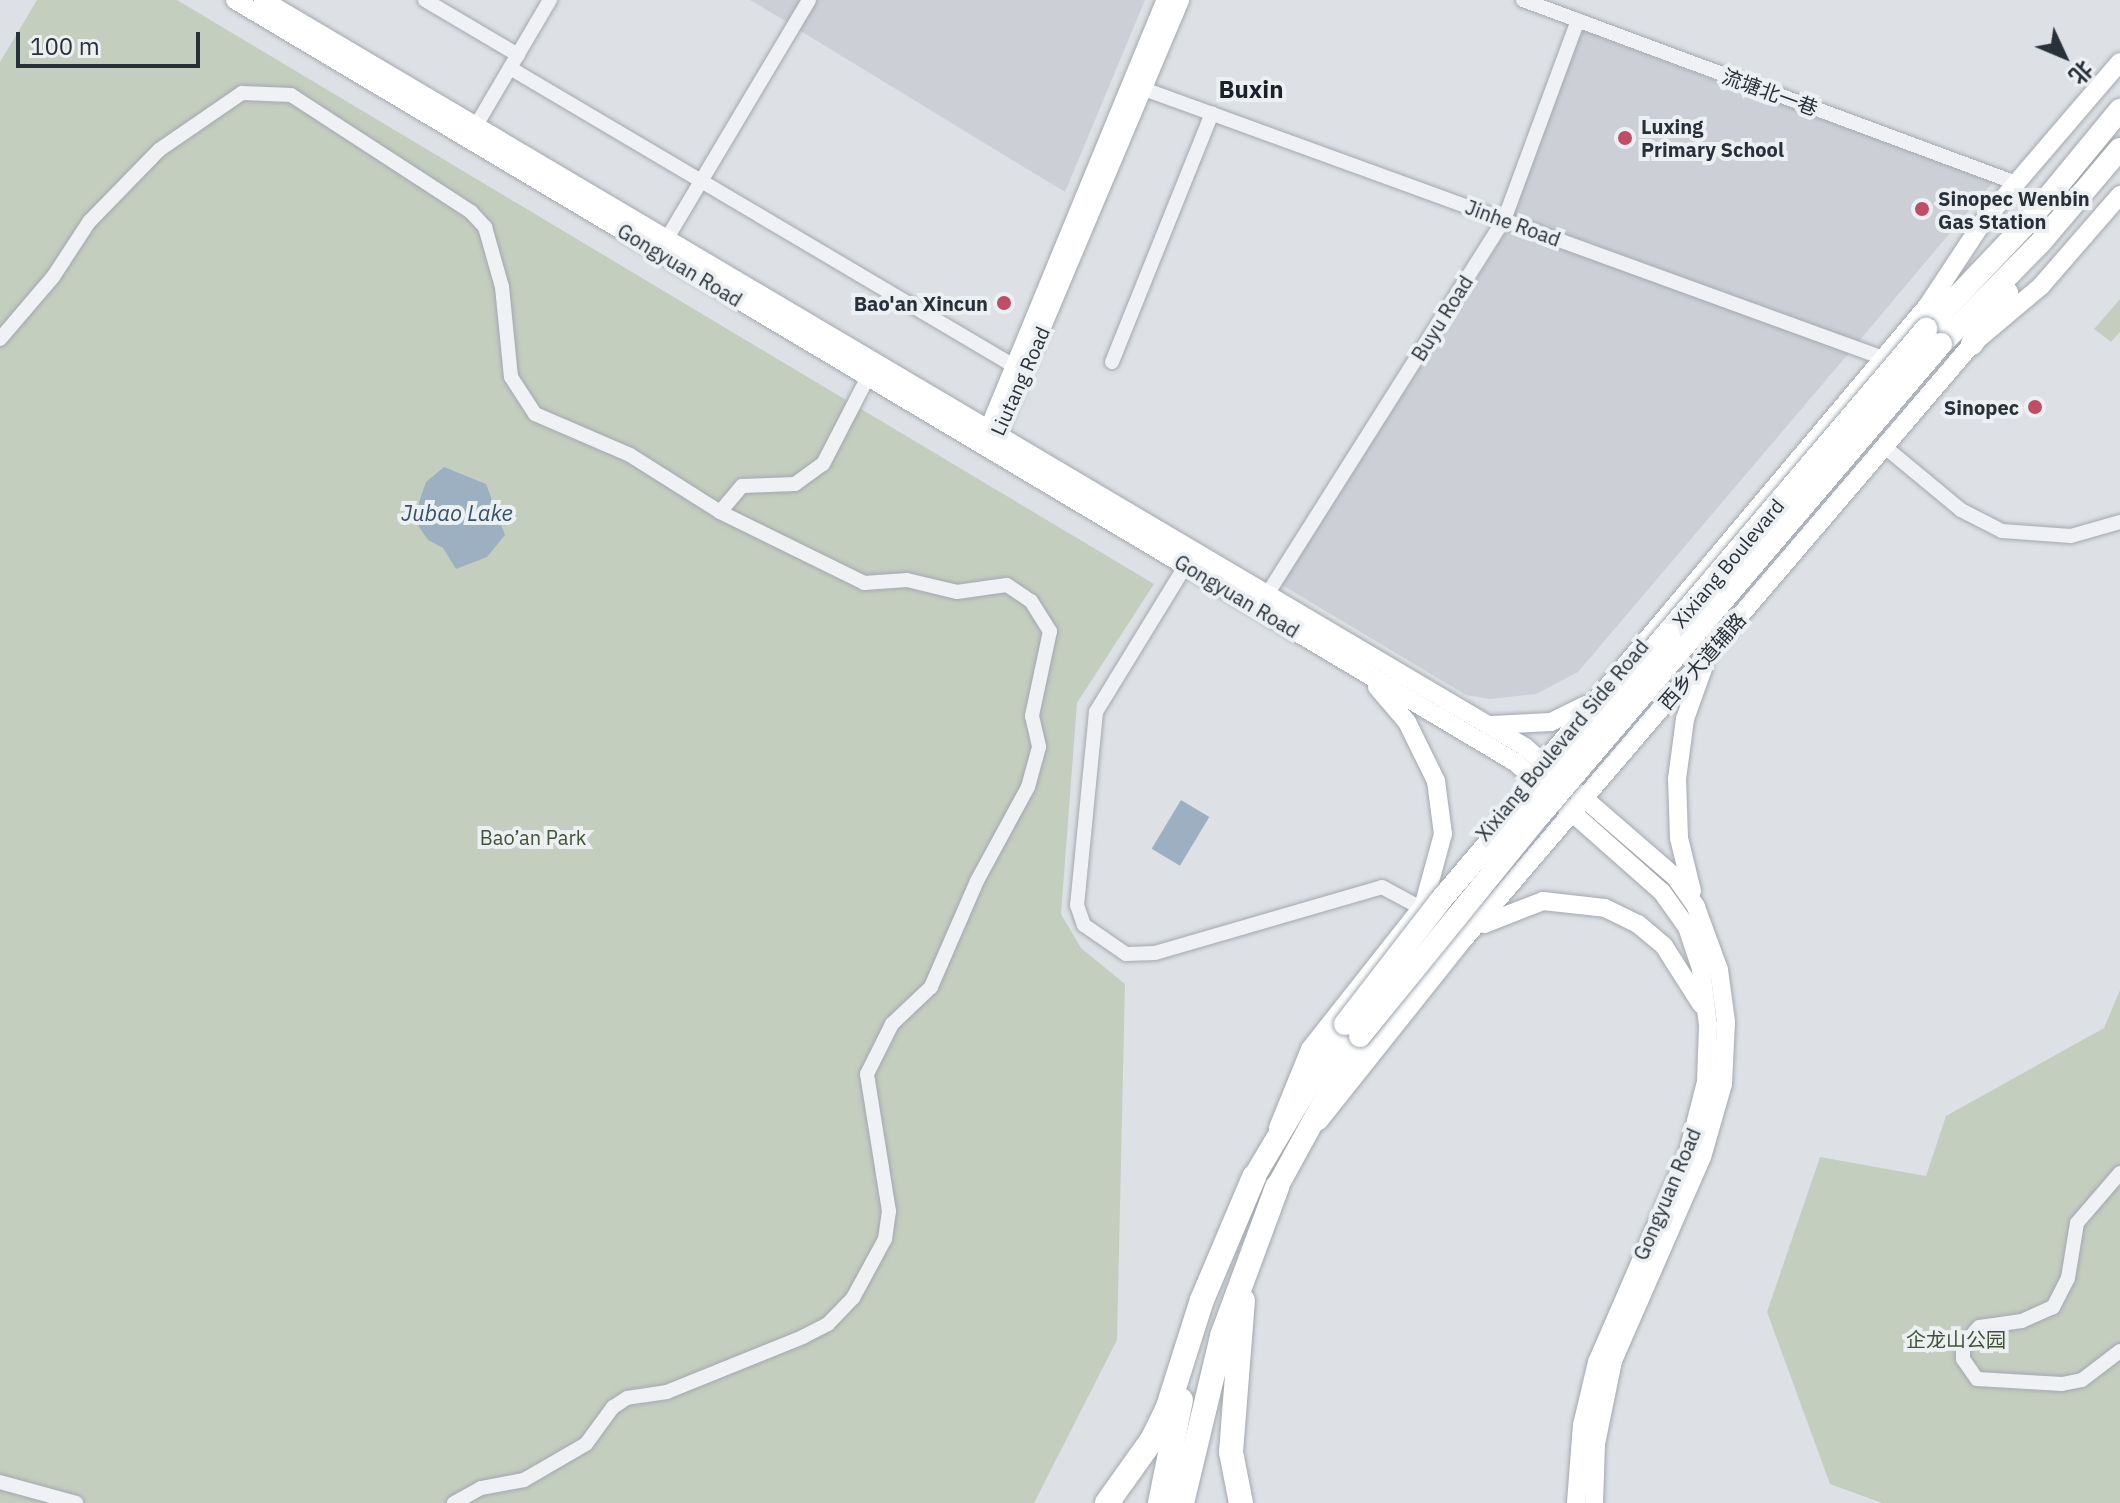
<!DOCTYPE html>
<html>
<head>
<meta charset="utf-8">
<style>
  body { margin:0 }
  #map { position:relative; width:2120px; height:1503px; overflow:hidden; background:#dde1e5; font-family:"IBM Plex Sans","Noto Sans SC",sans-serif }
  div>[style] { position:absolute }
  .built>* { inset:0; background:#ccd0d6 }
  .green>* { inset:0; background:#c4cebf }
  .water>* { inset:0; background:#9cb0c2; transform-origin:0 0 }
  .roads { filter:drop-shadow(0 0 2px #a3a8ae) drop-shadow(0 0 2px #a3a8ae) }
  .street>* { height:14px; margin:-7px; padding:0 7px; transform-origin:7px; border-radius:7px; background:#eff1f4 }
  .secondary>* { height:18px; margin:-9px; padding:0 9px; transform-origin:9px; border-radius:9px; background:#fff }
  .primary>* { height:22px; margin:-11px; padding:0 11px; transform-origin:11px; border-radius:11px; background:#fff }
  .highway>* { height:24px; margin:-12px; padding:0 12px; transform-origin:12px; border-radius:12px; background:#fff }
  .bridges { filter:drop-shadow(0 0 2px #9ea6b0) drop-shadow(0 0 2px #9ea6b0) }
  .primary-bridge>* { height:22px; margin:-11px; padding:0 11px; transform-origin:11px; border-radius:11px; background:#fff }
  .dots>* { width:22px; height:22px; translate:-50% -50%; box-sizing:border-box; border:4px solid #ecf0f3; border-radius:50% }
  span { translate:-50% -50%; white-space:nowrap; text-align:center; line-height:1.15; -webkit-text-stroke:8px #ecf0f3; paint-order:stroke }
  .street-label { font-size:20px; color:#28303a }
  .poi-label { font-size:20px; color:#28303a; font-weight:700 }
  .left { translate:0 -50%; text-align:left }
  .right { translate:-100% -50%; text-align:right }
  .park-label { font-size:20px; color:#3e5437 }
  .water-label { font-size:22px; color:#37506a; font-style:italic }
  .quarter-label { font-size:24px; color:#1b212b; font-weight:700 }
  .north { position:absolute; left:2024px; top:16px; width:80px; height:80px; -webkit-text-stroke:6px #ecf0f3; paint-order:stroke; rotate:134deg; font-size:22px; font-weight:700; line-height:32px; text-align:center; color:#28303a }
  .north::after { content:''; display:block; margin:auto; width:28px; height:36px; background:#28303a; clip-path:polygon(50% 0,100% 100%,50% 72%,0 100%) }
  .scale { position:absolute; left:16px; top:32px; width:184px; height:36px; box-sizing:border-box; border:4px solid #28303a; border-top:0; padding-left:10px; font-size:24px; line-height:28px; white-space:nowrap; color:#28303a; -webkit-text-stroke:6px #ecf0f3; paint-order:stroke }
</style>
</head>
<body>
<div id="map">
  <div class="built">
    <div style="clip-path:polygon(750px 0,800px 0,787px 22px)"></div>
    <div style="clip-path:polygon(817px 0,1145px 0,1065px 192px,799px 30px)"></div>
    <div style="clip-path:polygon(1582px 30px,1661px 60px,1993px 182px,1859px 341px,1514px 215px)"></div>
    <div style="clip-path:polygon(1508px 229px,1849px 353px,1578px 672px,1536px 694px,1490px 699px,1466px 695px,1282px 585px)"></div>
  </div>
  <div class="green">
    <div style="clip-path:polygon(37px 0,177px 0,1154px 584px,1077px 703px,1061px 914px,1081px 948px,1125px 984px,1117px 1340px,1034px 1503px,0 1503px,0 62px)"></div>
    <div style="clip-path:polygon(2120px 299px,2120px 332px,2111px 342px,2094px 329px)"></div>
    <div style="clip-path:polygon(2120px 990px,2120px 1503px,1882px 1503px,1830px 1484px,1767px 1312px,1820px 1157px,1926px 1176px,1946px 1116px,2104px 1028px)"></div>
  </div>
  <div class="water">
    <div style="clip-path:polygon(444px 467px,486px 484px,505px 535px,487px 557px,456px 569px,443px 548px,428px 540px,419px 527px,419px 502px,426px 482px)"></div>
    <div style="left:1181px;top:800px;width:33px;height:57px;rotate:31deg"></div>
  </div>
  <div class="roads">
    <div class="street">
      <div style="left:425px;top:0;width:108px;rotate:30.6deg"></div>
      <div style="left:1523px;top:0;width:526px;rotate:20.36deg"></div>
      <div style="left:510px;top:68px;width:586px;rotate:30.59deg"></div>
      <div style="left:1144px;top:89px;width:786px;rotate:20deg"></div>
      <div style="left:471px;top:134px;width:156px;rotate:-59.5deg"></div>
      <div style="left:666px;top:240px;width:279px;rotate:-59.2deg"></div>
      <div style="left:0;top:339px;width:82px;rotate:-49.5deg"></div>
      <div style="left:53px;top:277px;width:66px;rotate:-56.8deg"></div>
      <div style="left:89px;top:222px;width:100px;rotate:-45.8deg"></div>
      <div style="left:159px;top:150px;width:101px;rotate:-34.5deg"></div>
      <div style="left:242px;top:93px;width:49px;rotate:2.3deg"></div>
      <div style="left:291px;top:95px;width:215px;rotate:33deg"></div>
      <div style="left:471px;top:212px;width:21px;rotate:47deg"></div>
      <div style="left:485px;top:227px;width:62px;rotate:74.2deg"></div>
      <div style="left:502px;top:287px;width:90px;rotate:84.3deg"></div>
      <div style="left:511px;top:377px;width:44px;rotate:57deg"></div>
      <div style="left:535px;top:414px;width:103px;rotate:23.3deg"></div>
      <div style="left:630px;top:455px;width:107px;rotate:32.3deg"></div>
      <div style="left:720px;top:512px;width:161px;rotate:26.2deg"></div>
      <div style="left:864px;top:583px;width:43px;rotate:-4deg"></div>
      <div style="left:907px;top:580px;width:51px;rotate:13.5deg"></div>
      <div style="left:957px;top:592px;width:50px;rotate:-8deg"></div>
      <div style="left:1007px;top:585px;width:29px;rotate:34deg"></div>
      <div style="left:1031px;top:601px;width:36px;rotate:58deg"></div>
      <div style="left:1050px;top:631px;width:87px;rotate:102deg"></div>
      <div style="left:1032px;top:716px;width:32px;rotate:77deg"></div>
      <div style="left:1039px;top:747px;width:41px;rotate:105.4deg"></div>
      <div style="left:1028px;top:787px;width:107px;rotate:118.5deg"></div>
      <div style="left:977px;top:881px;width:116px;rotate:113.5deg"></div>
      <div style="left:931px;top:987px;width:54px;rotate:136.5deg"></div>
      <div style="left:892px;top:1024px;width:56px;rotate:116.6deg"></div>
      <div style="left:867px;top:1074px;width:139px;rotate:80.9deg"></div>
      <div style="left:889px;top:1211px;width:28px;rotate:98deg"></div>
      <div style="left:885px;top:1239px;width:67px;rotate:118.5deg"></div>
      <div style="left:853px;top:1298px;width:36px;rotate:134deg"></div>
      <div style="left:828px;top:1324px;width:28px;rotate:153deg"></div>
      <div style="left:803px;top:1337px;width:147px;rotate:158deg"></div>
      <div style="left:667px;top:1392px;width:40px;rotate:171.5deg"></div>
      <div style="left:627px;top:1398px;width:17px;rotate:147deg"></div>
      <div style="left:613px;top:1407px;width:46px;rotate:126.1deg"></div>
      <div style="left:586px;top:1444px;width:72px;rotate:149.9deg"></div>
      <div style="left:524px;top:1480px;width:44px;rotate:169.5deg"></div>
      <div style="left:481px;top:1488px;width:31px;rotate:151deg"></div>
      <div style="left:1112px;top:362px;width:268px;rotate:-68.1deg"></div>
      <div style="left:1885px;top:447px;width:99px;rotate:39.7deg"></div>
      <div style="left:1961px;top:510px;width:46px;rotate:27.1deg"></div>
      <div style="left:2002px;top:531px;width:69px;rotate:4.1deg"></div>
      <div style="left:2071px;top:536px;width:51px;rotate:-15.9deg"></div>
      <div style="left:720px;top:512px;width:34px;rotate:-50deg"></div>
      <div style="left:742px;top:486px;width:53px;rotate:-2.2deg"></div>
      <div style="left:795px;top:484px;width:34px;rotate:-36deg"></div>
      <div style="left:823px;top:464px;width:98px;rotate:-62.7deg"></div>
      <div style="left:1189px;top:560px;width:178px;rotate:121.5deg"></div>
      <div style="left:1096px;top:712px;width:194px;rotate:95.6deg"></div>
      <div style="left:1077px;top:905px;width:21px;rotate:71deg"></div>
      <div style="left:1084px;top:925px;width:51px;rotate:34.6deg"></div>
      <div style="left:1126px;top:954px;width:29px;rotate:-2deg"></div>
      <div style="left:1155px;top:953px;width:236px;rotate:-16.2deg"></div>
      <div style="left:1382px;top:887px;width:44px;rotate:28.3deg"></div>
      <div style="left:1266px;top:596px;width:445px;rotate:-57.7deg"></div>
      <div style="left:1504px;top:220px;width:213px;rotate:-69.7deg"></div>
      <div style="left:2120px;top:1173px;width:66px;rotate:130.7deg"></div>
      <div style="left:2077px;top:1223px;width:56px;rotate:99.3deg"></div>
      <div style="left:2068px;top:1278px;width:33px;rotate:117deg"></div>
      <div style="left:2053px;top:1307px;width:34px;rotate:156deg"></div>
      <div style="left:2022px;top:1321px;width:43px;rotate:172.1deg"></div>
      <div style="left:1979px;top:1327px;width:25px;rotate:130deg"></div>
      <div style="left:1963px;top:1346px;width:13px;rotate:90deg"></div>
      <div style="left:1963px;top:1359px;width:24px;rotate:55deg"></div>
      <div style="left:1977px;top:1379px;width:85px;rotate:3.4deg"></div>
      <div style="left:2062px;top:1384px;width:20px;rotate:-11deg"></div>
      <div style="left:2082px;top:1380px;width:48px;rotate:-37.3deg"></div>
      <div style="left:0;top:1482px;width:79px;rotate:15.4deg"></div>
    </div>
    <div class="secondary">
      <div style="left:235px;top:0;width:1490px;rotate:30.77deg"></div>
      <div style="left:1515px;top:762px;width:196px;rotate:41.5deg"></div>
      <div style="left:1662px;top:892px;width:43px;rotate:54.5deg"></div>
      <div style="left:1687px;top:927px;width:44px;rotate:71.6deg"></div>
      <div style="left:1701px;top:969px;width:56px;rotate:82.9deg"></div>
      <div style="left:1708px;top:1025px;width:57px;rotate:92deg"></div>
      <div style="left:1706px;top:1082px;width:72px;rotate:104.4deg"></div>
      <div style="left:1688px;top:1152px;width:229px;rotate:113.4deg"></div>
      <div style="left:1597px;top:1362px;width:65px;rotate:103.4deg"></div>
      <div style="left:1582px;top:1425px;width:78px;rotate:94.4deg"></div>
      <div style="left:263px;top:0;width:1467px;rotate:30.62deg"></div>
      <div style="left:1525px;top:747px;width:200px;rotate:40.9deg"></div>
      <div style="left:1676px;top:878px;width:35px;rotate:55deg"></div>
      <div style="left:1696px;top:907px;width:67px;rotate:69.9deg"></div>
      <div style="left:1719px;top:970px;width:52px;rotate:82.3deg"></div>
      <div style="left:1726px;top:1022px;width:62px;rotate:92.8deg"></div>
      <div style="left:1723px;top:1084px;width:76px;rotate:106deg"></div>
      <div style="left:1702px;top:1157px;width:223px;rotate:113.6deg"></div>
      <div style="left:1613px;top:1361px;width:85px;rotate:101.6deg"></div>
      <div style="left:1596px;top:1444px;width:59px;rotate:91.9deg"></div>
      <div style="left:987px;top:442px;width:11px;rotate:-85deg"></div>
      <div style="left:988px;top:431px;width:466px;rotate:-67.6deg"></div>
      <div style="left:993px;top:443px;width:481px;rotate:-67.1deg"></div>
      <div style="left:1377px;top:687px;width:46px;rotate:49.4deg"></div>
      <div style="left:1407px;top:722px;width:66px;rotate:63.8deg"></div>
      <div style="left:1436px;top:781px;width:53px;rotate:82.5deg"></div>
      <div style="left:1443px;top:834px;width:68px;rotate:105.3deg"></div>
      <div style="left:1492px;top:725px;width:59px;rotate:-2.9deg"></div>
      <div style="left:1551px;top:722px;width:39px;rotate:-26deg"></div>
      <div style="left:1539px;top:768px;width:605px;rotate:-49.96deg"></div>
      <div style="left:1928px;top:305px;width:98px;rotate:-56.6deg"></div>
      <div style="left:1982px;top:223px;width:212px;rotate:-49.4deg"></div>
      <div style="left:1692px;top:891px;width:55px;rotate:-103.8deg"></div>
      <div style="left:1679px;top:838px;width:59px;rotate:-91.9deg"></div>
      <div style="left:1677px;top:779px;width:61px;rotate:-82.4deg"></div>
      <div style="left:1685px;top:719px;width:56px;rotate:-70.3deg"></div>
      <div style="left:1484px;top:924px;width:63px;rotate:-21.3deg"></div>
      <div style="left:1543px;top:901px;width:62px;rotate:6.4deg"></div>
      <div style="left:1605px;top:908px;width:37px;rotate:26deg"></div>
      <div style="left:1638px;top:924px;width:34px;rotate:40deg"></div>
      <div style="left:1664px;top:946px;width:69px;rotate:57.5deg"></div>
      <div style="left:1319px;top:1121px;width:231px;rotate:-51.5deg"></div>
      <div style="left:1463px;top:940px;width:784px;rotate:-49.5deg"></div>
      <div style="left:1972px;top:344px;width:90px;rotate:-40deg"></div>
      <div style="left:2041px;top:286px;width:121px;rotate:-49deg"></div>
      <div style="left:1278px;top:1128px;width:85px;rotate:-67.9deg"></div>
      <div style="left:1310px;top:1049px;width:201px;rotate:-51.7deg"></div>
    </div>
    <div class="primary">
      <div style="left:1926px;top:329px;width:145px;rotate:-46.4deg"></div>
      <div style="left:2026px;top:224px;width:148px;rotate:-50.5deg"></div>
      <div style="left:1941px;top:344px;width:143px;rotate:-45.6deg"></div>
      <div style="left:2041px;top:242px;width:122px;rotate:-49.7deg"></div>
      <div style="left:1972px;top:344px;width:62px;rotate:-55.5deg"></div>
      <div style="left:1254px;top:1177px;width:178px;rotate:-59.3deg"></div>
      <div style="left:1277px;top:1187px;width:172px;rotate:-61.2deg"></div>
    </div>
    <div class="highway">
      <div style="left:1107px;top:1503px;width:77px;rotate:-54.5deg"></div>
      <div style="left:1152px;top:1440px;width:37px;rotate:-64deg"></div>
      <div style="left:1168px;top:1407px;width:112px;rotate:-72.4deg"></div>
      <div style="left:1202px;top:1300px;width:134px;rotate:-67.1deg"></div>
      <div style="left:1160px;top:1503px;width:105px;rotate:-78.5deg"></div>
      <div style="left:1182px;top:1503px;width:172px;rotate:-76.5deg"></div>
      <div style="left:1222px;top:1336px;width:159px;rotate:-69.7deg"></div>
      <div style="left:1241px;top:1503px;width:52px;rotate:-101.1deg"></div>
      <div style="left:1231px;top:1452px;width:152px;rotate:-85.5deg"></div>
    </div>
  </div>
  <div class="bridges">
    <div class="primary-bridge">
      <div style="left:1345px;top:1024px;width:155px;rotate:-52.3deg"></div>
      <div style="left:1440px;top:901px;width:751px;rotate:-49.65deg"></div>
      <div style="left:1360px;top:1036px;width:284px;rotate:-50.9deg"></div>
      <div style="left:1539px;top:816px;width:620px;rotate:-49.58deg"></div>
    </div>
  </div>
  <div class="dots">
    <div style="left:1625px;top:138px;background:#bf4e65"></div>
    <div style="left:1922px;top:209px;background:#bf4e65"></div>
    <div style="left:1004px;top:303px;background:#bf4e65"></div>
    <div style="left:2035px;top:407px;background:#bf4e65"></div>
  </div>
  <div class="street-label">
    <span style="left:1770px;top:92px;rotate:20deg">流塘北一巷</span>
    <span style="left:1513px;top:223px;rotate:20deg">Jinhe Road</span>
    <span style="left:680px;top:265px;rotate:31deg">Gongyuan Road</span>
    <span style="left:1442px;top:318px;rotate:-58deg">Buyu Road</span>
    <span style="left:1020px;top:381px;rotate:-66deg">Liutang Road</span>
    <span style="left:1728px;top:563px;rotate:-50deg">Xixiang Boulevard</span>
    <span style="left:1237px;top:596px;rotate:31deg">Gongyuan Road</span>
    <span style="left:1702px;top:661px;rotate:-49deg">西乡大道辅路</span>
    <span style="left:1562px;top:740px;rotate:-50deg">Xixiang Boulevard Side Road</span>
    <span style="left:1667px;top:1194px;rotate:-67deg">Gongyuan Road</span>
  </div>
  <div class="poi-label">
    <span class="left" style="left:1641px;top:138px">Luxing<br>Primary School</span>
    <span class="left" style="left:1938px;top:210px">Sinopec Wenbin<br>Gas Station</span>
    <span class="right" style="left:988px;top:303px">Bao'an Xincun</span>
    <span class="right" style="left:2019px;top:407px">Sinopec</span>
  </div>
  <div class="park-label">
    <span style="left:533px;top:837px">Bao’an Park</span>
    <span style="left:1956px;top:1339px">企龙山公园</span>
  </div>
  <div class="water-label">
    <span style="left:457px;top:513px">Jubao Lake</span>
  </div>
  <div class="quarter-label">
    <span style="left:1251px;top:90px">Buxin</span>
  </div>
  <div class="north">北</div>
  <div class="scale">100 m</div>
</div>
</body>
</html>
